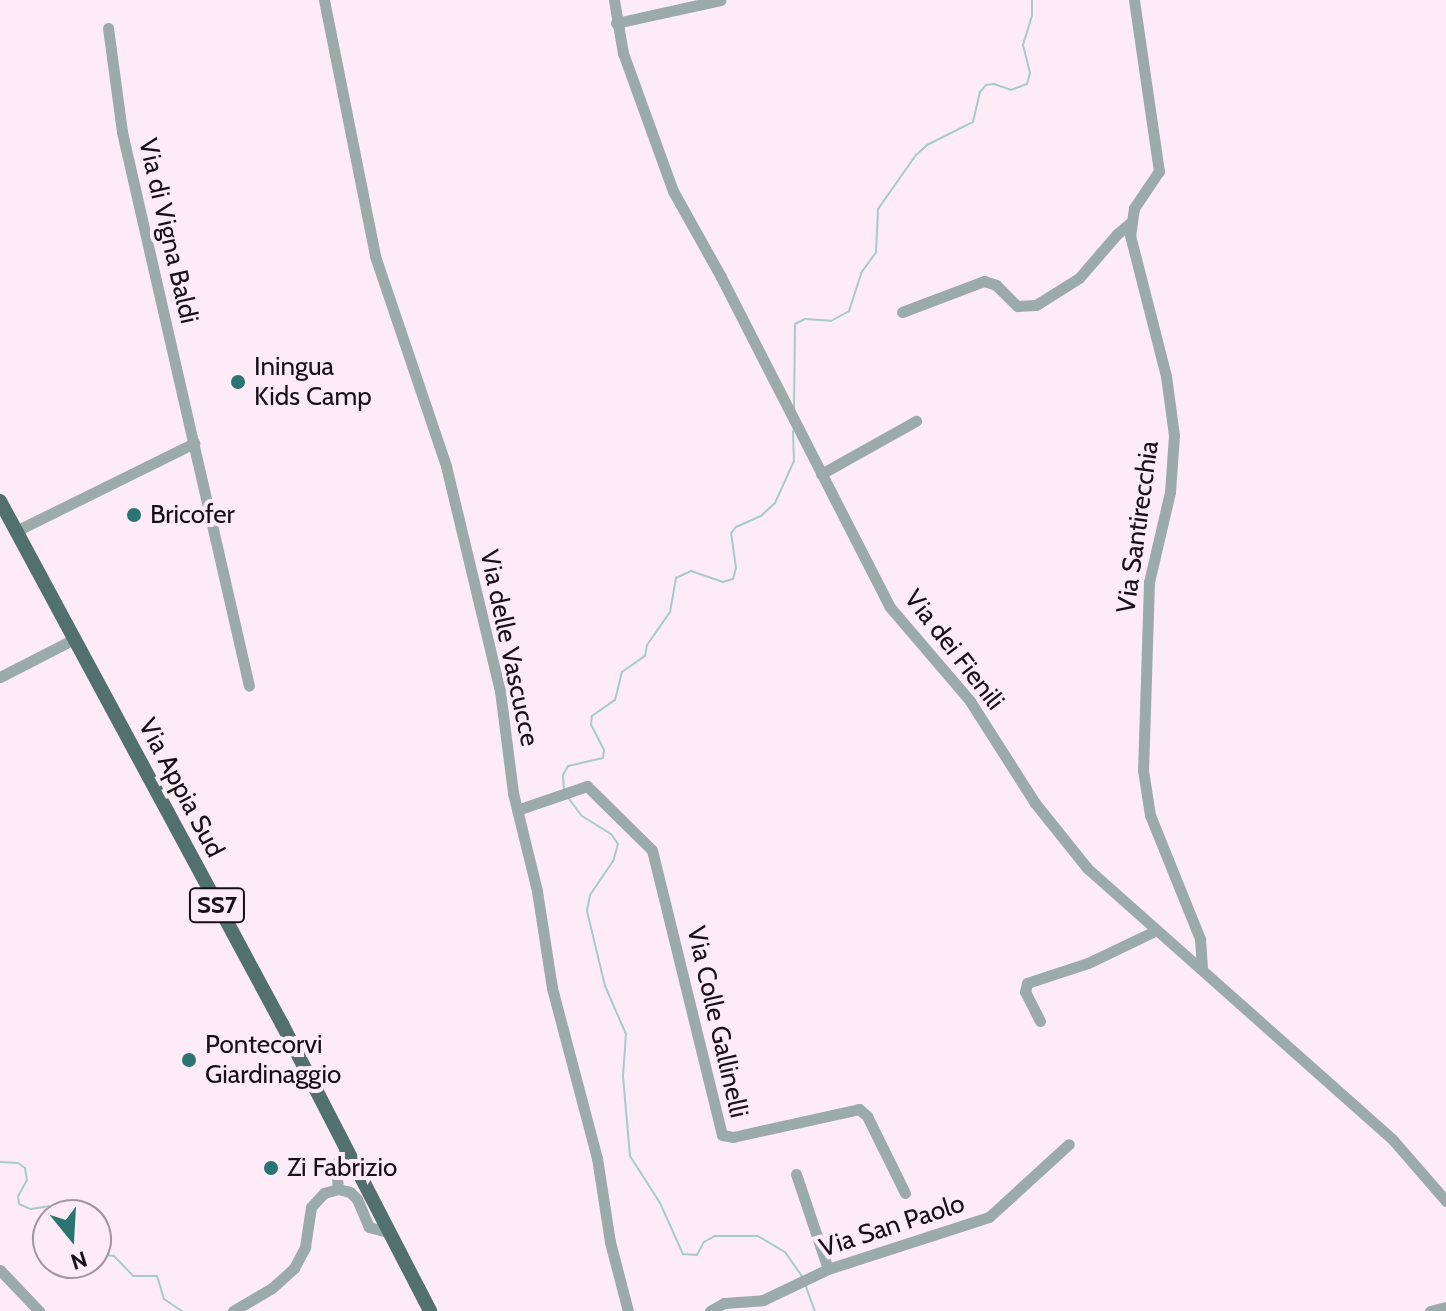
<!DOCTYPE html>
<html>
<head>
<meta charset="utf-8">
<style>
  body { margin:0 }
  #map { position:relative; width:1446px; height:1311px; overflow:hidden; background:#fdecf8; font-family:Cabin,sans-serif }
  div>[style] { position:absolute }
  .stream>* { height:2px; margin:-1px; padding:0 1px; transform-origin:1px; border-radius:1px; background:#a5ccca }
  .minor>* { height:11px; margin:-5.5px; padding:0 5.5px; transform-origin:5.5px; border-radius:5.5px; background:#9aabaa }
  .major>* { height:14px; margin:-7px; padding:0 7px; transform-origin:7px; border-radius:7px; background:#51706e }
  .dots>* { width:22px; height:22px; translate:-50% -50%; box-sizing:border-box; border:4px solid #fdecf8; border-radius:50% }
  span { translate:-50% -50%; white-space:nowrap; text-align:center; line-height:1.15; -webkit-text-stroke:8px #fdecf8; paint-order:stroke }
  .shield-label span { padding:2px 6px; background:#fdecf8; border:2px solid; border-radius:6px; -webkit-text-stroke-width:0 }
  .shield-label { font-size:24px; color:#180f16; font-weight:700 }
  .street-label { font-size:26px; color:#180f16 }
  .poi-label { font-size:26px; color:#180f16 }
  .left { translate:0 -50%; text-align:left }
  .north { position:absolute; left:32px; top:1199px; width:80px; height:80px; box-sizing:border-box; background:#fdecf8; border:2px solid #a1949e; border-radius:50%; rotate:162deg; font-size:22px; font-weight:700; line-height:32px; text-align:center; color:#180f16 }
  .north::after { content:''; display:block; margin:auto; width:28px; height:36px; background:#2a7471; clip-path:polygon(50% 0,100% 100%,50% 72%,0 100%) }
</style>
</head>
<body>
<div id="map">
  <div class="stream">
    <div style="left:794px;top:408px;width:84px;rotate:-89.3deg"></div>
    <div style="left:795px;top:324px;width:11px;rotate:-27deg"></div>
    <div style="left:805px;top:319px;width:26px;rotate:4deg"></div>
    <div style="left:831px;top:321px;width:21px;rotate:-29deg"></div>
    <div style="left:849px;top:311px;width:40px;rotate:-72deg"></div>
    <div style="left:861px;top:273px;width:26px;rotate:-54deg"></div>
    <div style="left:876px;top:252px;width:43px;rotate:-87.3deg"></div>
    <div style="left:878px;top:209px;width:66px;rotate:-54.9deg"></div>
    <div style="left:916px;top:155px;width:15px;rotate:-42deg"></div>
    <div style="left:927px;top:145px;width:51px;rotate:-26.6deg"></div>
    <div style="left:973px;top:122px;width:31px;rotate:-77deg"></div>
    <div style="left:980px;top:92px;width:9px;rotate:-49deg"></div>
    <div style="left:986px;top:85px;width:8px;rotate:-7deg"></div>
    <div style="left:994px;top:84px;width:18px;rotate:19deg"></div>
    <div style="left:1011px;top:90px;width:17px;rotate:-21deg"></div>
    <div style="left:1027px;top:84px;width:11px;rotate:-75deg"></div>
    <div style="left:1030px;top:73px;width:29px;rotate:-104deg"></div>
    <div style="left:1023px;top:45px;width:31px;rotate:-73deg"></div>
    <div style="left:1032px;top:15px;width:15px;rotate:-90deg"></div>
    <div style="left:564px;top:790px;width:15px;rotate:-94deg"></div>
    <div style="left:563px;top:775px;width:10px;rotate:-61deg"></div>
    <div style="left:568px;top:766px;width:36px;rotate:-13deg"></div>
    <div style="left:603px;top:758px;width:8px;rotate:-83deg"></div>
    <div style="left:604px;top:750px;width:28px;rotate:-117deg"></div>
    <div style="left:591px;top:725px;width:9px;rotate:-84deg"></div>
    <div style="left:592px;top:716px;width:28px;rotate:-35deg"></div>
    <div style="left:615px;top:700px;width:29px;rotate:-76deg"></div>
    <div style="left:622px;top:672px;width:28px;rotate:-35deg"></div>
    <div style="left:645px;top:656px;width:11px;rotate:-80deg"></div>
    <div style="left:647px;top:645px;width:40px;rotate:-55.1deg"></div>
    <div style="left:670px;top:612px;width:35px;rotate:-80deg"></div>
    <div style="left:676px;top:578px;width:17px;rotate:-25deg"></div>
    <div style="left:691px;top:571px;width:34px;rotate:19deg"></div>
    <div style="left:723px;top:582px;width:10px;rotate:-17deg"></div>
    <div style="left:733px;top:579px;width:11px;rotate:-75deg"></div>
    <div style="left:736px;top:568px;width:35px;rotate:-98deg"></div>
    <div style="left:731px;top:533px;width:8px;rotate:-50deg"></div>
    <div style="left:736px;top:527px;width:27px;rotate:-24deg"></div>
    <div style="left:761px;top:516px;width:19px;rotate:-43deg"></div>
    <div style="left:775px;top:503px;width:46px;rotate:-65.7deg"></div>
    <div style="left:794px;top:461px;width:30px;rotate:-92deg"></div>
    <div style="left:569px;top:799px;width:21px;rotate:53deg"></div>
    <div style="left:582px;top:816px;width:34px;rotate:32deg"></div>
    <div style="left:611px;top:834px;width:12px;rotate:55deg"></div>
    <div style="left:618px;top:844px;width:18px;rotate:106deg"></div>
    <div style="left:613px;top:861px;width:41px;rotate:124.1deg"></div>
    <div style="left:590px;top:895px;width:16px;rotate:101deg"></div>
    <div style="left:587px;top:911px;width:77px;rotate:76.5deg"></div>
    <div style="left:605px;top:986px;width:52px;rotate:66.4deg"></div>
    <div style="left:626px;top:1034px;width:42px;rotate:94.1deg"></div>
    <div style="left:623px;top:1076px;width:80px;rotate:85deg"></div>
    <div style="left:630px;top:1156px;width:56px;rotate:57.4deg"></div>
    <div style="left:660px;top:1203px;width:56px;rotate:65.7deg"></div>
    <div style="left:683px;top:1254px;width:14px;rotate:4deg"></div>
    <div style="left:697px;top:1255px;width:15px;rotate:-62deg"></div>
    <div style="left:704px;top:1242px;width:13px;rotate:-29deg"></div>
    <div style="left:715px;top:1236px;width:43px"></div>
    <div style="left:758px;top:1236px;width:31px;rotate:31deg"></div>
    <div style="left:785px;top:1252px;width:32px;rotate:55deg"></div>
    <div style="left:0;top:1162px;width:18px;rotate:3deg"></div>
    <div style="left:18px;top:1163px;width:9px;rotate:36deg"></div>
    <div style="left:25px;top:1168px;width:12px;rotate:81deg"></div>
    <div style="left:27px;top:1180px;width:18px;rotate:119deg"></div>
    <div style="left:18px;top:1196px;width:8px;rotate:83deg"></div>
    <div style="left:19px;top:1204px;width:13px;rotate:23deg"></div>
    <div style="left:31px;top:1209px;width:18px;rotate:-9deg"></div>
    <div style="left:49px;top:1206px;width:13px;rotate:45deg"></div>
    <div style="left:48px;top:1222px;width:12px;rotate:138deg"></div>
    <div style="left:39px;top:1230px;width:12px;rotate:42deg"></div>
    <div style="left:96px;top:1254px;width:18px;rotate:6deg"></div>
    <div style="left:114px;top:1256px;width:28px;rotate:46deg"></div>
    <div style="left:133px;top:1276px;width:24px"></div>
    <div style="left:157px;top:1276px;width:24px;rotate:73deg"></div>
    <div style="left:164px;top:1299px;width:22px;rotate:34deg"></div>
    <div style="left:805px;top:1284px;width:29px;rotate:70deg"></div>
  </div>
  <div class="minor">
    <div style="left:324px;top:0;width:261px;rotate:78.7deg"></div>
    <div style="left:375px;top:256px;width:222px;rotate:71.3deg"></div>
    <div style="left:446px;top:466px;width:231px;rotate:76.5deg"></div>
    <div style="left:500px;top:691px;width:103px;rotate:82.7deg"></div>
    <div style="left:513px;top:793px;width:101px;rotate:76.2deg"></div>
    <div style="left:537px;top:891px;width:98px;rotate:81.2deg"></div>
    <div style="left:552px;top:988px;width:176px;rotate:75.2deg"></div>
    <div style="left:597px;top:1158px;width:85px;rotate:81.2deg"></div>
    <div style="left:610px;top:1242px;width:71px;rotate:75.4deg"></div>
    <div style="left:614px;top:0;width:54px;rotate:80.4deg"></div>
    <div style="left:623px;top:53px;width:147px;rotate:70.1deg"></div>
    <div style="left:673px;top:191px;width:98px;rotate:60.8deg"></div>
    <div style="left:721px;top:277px;width:369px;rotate:62.9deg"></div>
    <div style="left:889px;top:606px;width:125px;rotate:49.5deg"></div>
    <div style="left:970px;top:701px;width:121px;rotate:57.5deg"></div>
    <div style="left:1035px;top:803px;width:83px;rotate:51.3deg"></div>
    <div style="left:1087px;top:868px;width:409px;rotate:41.6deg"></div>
    <div style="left:1393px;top:1140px;width:81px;rotate:49deg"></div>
    <div style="left:1134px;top:0;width:173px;rotate:81.7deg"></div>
    <div style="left:1159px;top:171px;width:45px;rotate:124deg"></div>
    <div style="left:1134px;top:208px;width:27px;rotate:98deg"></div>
    <div style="left:1130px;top:235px;width:146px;rotate:75.7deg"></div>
    <div style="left:1166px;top:376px;width:60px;rotate:82.3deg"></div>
    <div style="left:1174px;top:435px;width:57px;rotate:94deg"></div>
    <div style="left:1170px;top:492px;width:92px;rotate:103.1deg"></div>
    <div style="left:1149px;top:582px;width:188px;rotate:91.8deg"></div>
    <div style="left:1143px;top:770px;width:46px;rotate:81.2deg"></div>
    <div style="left:1150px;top:815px;width:134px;rotate:68deg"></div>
    <div style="left:1200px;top:939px;width:30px;rotate:86deg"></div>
    <div style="left:616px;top:23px;width:107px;rotate:-12.4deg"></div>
    <div style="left:108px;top:28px;width:105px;rotate:82.3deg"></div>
    <div style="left:122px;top:132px;width:568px;rotate:77.09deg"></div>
    <div style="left:902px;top:312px;width:88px;rotate:-20.7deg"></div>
    <div style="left:984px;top:281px;width:13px;rotate:18deg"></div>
    <div style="left:996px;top:285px;width:30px;rotate:45deg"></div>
    <div style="left:1017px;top:306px;width:19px;rotate:-3deg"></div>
    <div style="left:1036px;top:305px;width:51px;rotate:-32.1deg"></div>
    <div style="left:1079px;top:278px;width:58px;rotate:-49.2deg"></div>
    <div style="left:1117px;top:234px;width:17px;rotate:-40deg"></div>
    <div style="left:821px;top:474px;width:109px;rotate:-29.2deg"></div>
    <div style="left:16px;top:531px;width:199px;rotate:-26.3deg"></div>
    <div style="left:0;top:677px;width:83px;rotate:-27.2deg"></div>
    <div style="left:517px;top:810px;width:74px;rotate:-18.9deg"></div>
    <div style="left:587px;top:786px;width:91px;rotate:44.6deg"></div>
    <div style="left:652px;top:850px;width:293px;rotate:76.2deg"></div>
    <div style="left:722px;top:1135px;width:11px;rotate:10deg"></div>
    <div style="left:733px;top:1137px;width:129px;rotate:-12.5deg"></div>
    <div style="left:859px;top:1109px;width:11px;rotate:41deg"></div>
    <div style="left:867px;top:1116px;width:86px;rotate:63.7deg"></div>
    <div style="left:1040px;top:1021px;width:33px;rotate:-117deg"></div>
    <div style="left:1025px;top:992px;width:9px;rotate:-77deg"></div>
    <div style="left:1027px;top:983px;width:64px;rotate:-18.2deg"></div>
    <div style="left:1088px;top:963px;width:76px;rotate:-25.6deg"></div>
    <div style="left:796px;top:1174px;width:100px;rotate:71.4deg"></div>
    <div style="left:338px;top:1189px;width:24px;rotate:-95deg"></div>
    <div style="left:336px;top:1165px;width:19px;rotate:-58deg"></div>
    <div style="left:0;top:1270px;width:57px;rotate:46.4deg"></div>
    <div style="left:233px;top:1311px;width:45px;rotate:-30.5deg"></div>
    <div style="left:272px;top:1288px;width:30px;rotate:-42deg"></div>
    <div style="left:294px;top:1268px;width:24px;rotate:-62deg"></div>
    <div style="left:305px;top:1247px;width:40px;rotate:-81.5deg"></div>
    <div style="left:311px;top:1207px;width:19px;rotate:-47deg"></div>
    <div style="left:324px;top:1193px;width:15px;rotate:-16deg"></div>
    <div style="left:338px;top:1189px;width:12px;rotate:14deg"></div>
    <div style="left:350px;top:1192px;width:10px;rotate:45deg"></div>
    <div style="left:357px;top:1199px;width:30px;rotate:67deg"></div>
    <div style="left:369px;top:1227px;width:20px;rotate:15deg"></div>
    <div style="left:710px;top:1311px;width:16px;rotate:-30deg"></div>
    <div style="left:724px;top:1303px;width:39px;rotate:-4deg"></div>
    <div style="left:763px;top:1300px;width:72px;rotate:-25.5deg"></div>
    <div style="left:828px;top:1269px;width:169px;rotate:-17.9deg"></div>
    <div style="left:989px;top:1217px;width:108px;rotate:-42.4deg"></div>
    <div style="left:1430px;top:1311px;width:16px;rotate:-14deg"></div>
  </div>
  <div class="major">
    <div style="left:0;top:501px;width:594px;rotate:61.67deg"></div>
    <div style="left:282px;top:1024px;width:323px;rotate:62.7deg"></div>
  </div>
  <div class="dots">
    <div style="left:238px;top:382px;background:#2a7471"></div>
    <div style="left:134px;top:515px;background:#2a7471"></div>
    <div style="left:189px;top:1060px;background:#2a7471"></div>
    <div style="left:271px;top:1168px;background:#2a7471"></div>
  </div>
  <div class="shield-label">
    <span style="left:217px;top:905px">SS7</span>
  </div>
  <div class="street-label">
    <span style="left:168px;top:231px;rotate:77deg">Via di Vigna Baldi</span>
    <span style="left:1138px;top:527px;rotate:-82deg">Via Santirecchia</span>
    <span style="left:509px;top:648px;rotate:78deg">Via delle Vascucce</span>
    <span style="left:954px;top:650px;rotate:52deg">Via dei Fienili</span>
    <span style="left:181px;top:788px;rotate:62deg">Via Appia Sud</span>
    <span style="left:717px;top:1022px;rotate:77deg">Via Colle Gallinelli</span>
    <span style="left:892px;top:1226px;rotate:-18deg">Via San Paolo</span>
  </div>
  <div class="poi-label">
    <span class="left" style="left:254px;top:382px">Iningua<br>Kids Camp</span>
    <span class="left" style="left:150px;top:515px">Bricofer</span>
    <span class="left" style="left:205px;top:1060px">Pontecorvi<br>Giardinaggio</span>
    <span class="left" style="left:287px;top:1168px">Zi Fabrizio</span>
  </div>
  <div class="north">N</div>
</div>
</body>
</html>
